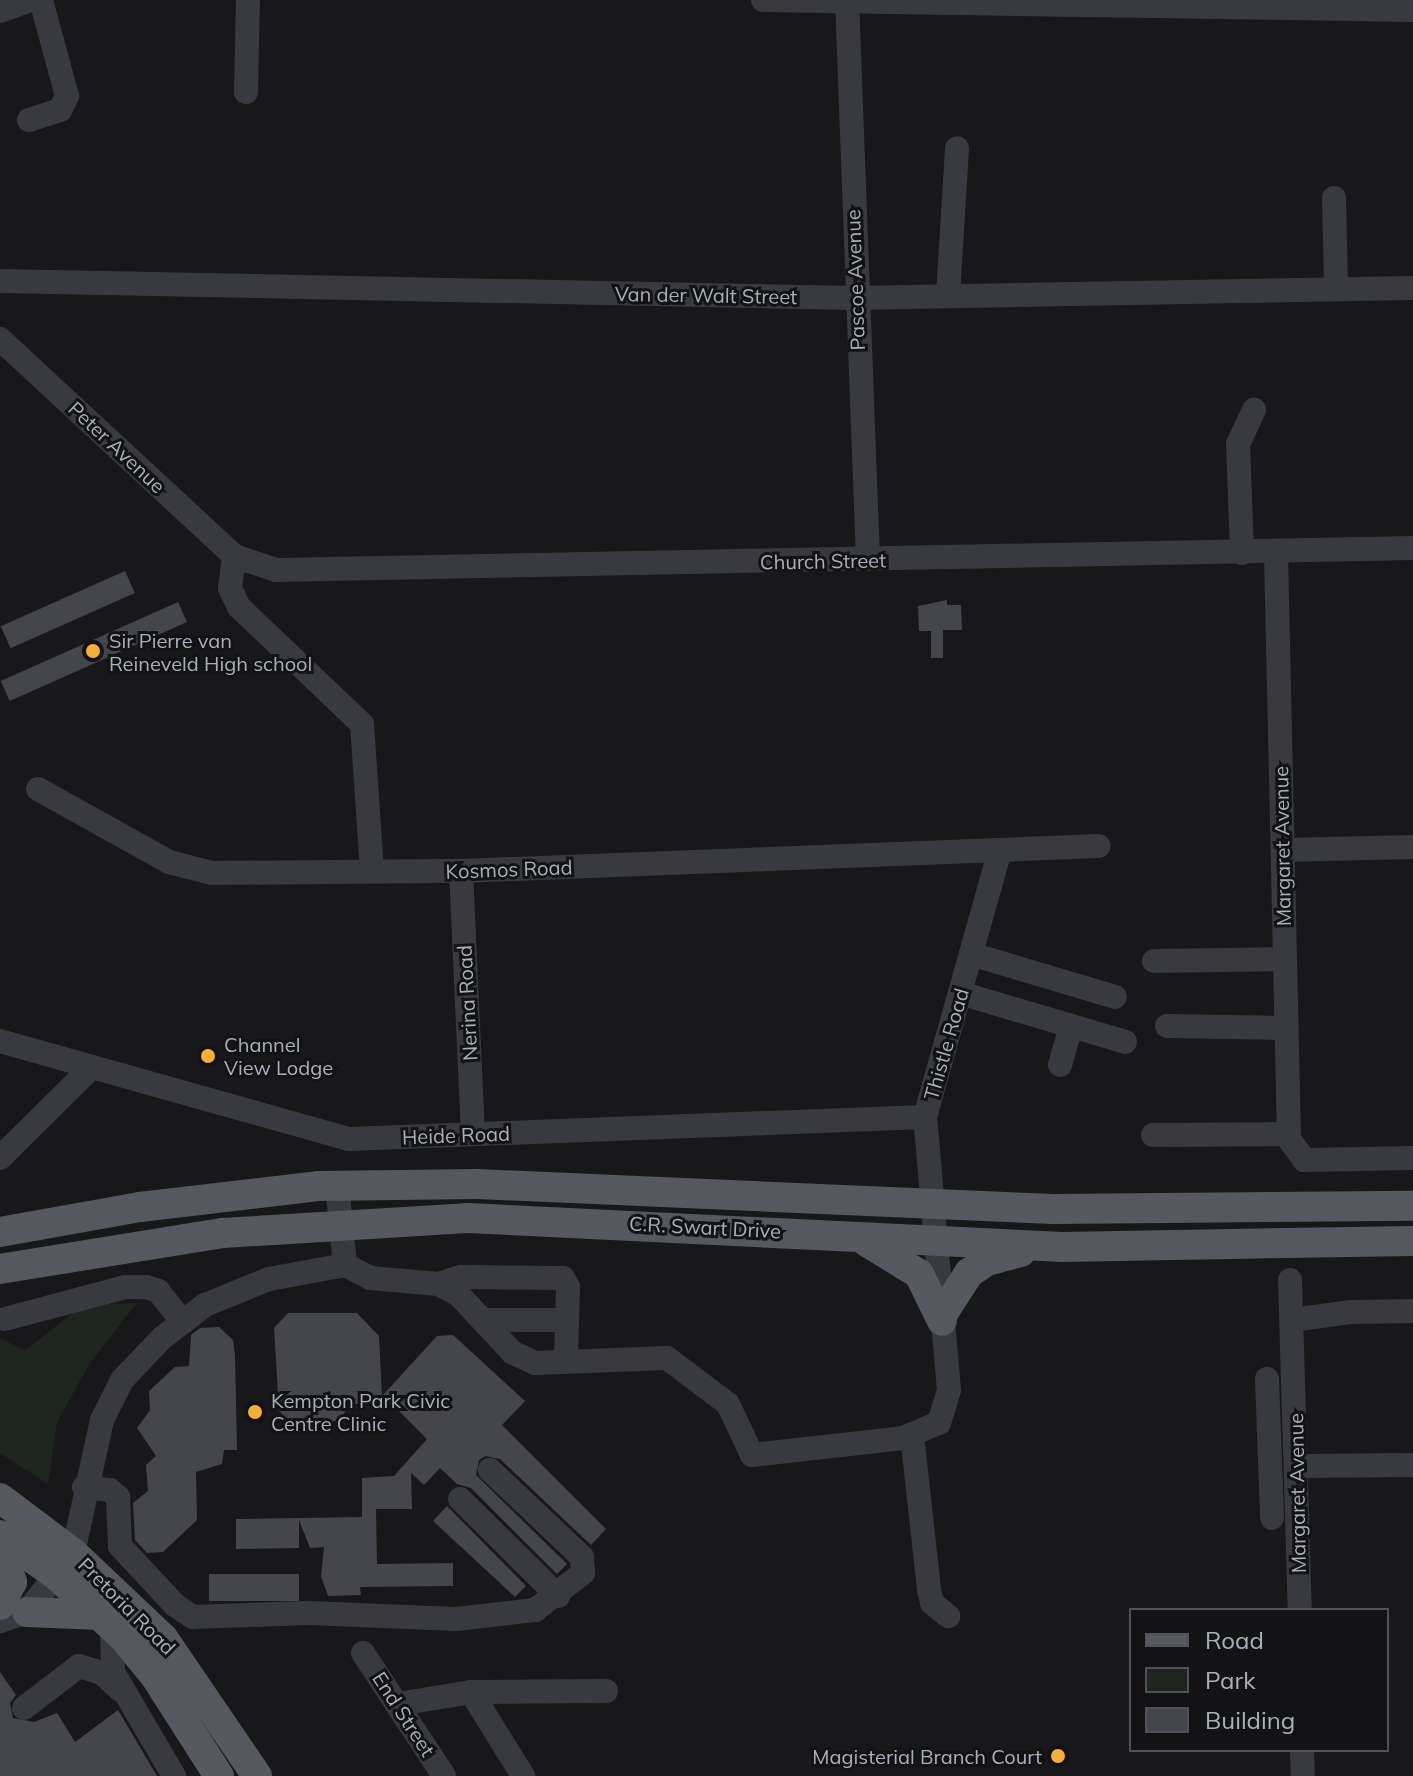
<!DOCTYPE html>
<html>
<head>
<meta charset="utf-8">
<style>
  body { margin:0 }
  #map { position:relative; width:1413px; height:1776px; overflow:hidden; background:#18181b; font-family:Mulish,sans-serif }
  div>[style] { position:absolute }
  .green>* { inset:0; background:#1e261f }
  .building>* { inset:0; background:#44464b; transform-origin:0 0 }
  .minor>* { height:24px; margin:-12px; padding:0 12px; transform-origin:12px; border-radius:12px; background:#393a40 }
  .major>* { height:30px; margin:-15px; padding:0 15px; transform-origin:15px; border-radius:15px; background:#55585f }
  .dots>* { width:22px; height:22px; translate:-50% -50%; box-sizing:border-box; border:4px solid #131316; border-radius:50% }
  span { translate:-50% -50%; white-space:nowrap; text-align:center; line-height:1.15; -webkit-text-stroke:6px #131316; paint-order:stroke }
  .street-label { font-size:20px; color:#aab0ba }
  .poi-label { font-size:20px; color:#aab0ba }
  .left { translate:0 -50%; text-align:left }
  .right { translate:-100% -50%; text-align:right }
  .legend { position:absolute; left:1129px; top:1608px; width:260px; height:144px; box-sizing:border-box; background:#131316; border:2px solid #4f5258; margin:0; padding:10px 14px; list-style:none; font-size:24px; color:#aab0ba }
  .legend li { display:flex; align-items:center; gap:16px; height:40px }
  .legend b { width:40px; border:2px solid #4f5258 }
</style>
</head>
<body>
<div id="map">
  <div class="green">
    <div style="clip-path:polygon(137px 1303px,90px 1363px,57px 1422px,48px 1484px,0 1453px,0 1338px,25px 1351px,82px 1305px)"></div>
  </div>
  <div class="building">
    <div style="left:125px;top:571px;width:24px;height:136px;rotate:66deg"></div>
    <div style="clip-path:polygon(947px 600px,947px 605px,961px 605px,962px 630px,943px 630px,943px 658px,931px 658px,931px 631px,919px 631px,918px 606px)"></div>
    <div style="left:178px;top:602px;width:22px;height:194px;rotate:66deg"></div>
    <div style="clip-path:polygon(288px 1313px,357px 1313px,379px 1336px,382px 1396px,437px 1336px,453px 1335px,525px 1401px,502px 1425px,606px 1529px,591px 1545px,500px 1459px,486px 1456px,479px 1460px,476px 1475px,567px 1564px,557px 1574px,471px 1488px,457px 1484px,440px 1468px,424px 1485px,411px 1473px,412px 1509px,376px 1509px,377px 1564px,453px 1563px,453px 1586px,360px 1587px,361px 1595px,328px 1596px,321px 1576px,324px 1547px,310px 1548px,299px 1520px,299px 1548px,236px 1549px,236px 1519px,362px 1517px,362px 1478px,394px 1476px,427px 1439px,392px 1404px,350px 1404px,339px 1421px,288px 1423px,279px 1410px,274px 1328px)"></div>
    <div style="clip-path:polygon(219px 1327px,233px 1340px,235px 1355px,237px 1450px,224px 1450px,222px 1464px,196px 1472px,197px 1520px,163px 1552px,147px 1553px,135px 1540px,133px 1503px,148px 1491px,146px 1465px,156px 1456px,137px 1428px,150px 1410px,149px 1391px,175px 1367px,189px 1366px,191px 1335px,200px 1328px)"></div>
    <div style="clip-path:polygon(447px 1506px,526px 1586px,515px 1597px,433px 1521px)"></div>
    <div style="left:209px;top:1574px;width:90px;height:27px"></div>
    <div style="clip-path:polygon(0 1672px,16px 1695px,10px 1703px,13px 1718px,34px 1722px,57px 1713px,75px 1742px,118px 1710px,157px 1776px,0 1776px)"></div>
  </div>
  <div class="minor">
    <div style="left:763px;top:0;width:650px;rotate:0.88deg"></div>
    <div style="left:847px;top:0;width:559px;rotate:87.85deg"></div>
    <div style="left:0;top:11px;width:33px;rotate:-20deg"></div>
    <div style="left:246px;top:92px;width:92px;rotate:-88.8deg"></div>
    <div style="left:29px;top:120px;width:33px;rotate:-18deg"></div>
    <div style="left:60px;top:110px;width:16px;rotate:-63deg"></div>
    <div style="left:67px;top:96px;width:99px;rotate:-105.2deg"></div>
    <div style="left:1334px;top:198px;width:91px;rotate:88.7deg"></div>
    <div style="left:0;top:281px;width:855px;rotate:1.14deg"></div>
    <div style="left:855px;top:298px;width:558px;rotate:-1.03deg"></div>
    <div style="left:948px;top:296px;width:148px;rotate:-86.5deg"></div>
    <div style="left:0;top:339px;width:319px;rotate:42.8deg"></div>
    <div style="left:234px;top:556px;width:44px;rotate:18.4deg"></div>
    <div style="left:276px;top:570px;width:1137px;rotate:-1.11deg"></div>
    <div style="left:1242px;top:553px;width:109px;rotate:-92.1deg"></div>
    <div style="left:1238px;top:444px;width:38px;rotate:-65deg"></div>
    <div style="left:1276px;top:553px;width:586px;rotate:88.73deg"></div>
    <div style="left:1289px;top:1139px;width:26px;rotate:54deg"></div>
    <div style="left:1304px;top:1160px;width:109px;rotate:-1.1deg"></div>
    <div style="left:234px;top:556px;width:32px;rotate:97deg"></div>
    <div style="left:230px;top:588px;width:21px;rotate:65deg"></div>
    <div style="left:239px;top:607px;width:170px;rotate:43.6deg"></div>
    <div style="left:362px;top:724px;width:146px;rotate:86.1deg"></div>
    <div style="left:38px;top:789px;width:150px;rotate:29.1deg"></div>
    <div style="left:169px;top:862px;width:44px;rotate:14.3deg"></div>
    <div style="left:212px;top:873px;width:249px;rotate:-0.5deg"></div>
    <div style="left:461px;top:871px;width:638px;rotate:-2.24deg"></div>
    <div style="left:1283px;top:850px;width:130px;rotate:-1.3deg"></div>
    <div style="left:461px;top:871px;width:263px;rotate:87.4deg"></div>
    <div style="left:971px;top:954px;width:150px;rotate:16.6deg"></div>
    <div style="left:1154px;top:961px;width:131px;rotate:-0.9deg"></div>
    <div style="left:960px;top:993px;width:172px;rotate:16.5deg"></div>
    <div style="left:1167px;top:1026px;width:119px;rotate:1deg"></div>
    <div style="left:0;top:1041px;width:362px;rotate:15.7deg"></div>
    <div style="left:349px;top:1139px;width:576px;rotate:-2.19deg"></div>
    <div style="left:1060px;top:1065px;width:41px;rotate:-74.2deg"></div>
    <div style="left:1153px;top:1135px;width:136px;rotate:-0.4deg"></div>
    <div style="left:0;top:1158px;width:128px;rotate:-44.7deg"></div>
    <div style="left:337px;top:1186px;width:79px;rotate:84.2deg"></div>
    <div style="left:1290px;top:1280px;width:330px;rotate:88.3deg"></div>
    <div style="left:439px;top:1284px;width:23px;rotate:-18deg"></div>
    <div style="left:461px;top:1277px;width:102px;rotate:0.6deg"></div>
    <div style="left:563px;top:1278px;width:10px;rotate:61deg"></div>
    <div style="left:568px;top:1287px;width:73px;rotate:91.6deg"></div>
    <div style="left:5px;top:1319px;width:124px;rotate:-14.9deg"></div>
    <div style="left:125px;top:1287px;width:21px"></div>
    <div style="left:146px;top:1287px;width:13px;rotate:18deg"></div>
    <div style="left:158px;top:1291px;width:40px;rotate:51deg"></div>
    <div style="left:487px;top:1320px;width:80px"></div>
    <div style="left:1292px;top:1320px;width:60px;rotate:-7.7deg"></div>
    <div style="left:1351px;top:1312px;width:62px;rotate:-0.9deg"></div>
    <div style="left:1267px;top:1379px;width:139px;rotate:87.9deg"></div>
    <div style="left:912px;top:1435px;width:156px;rotate:83.7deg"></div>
    <div style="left:929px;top:1590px;width:13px;rotate:77deg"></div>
    <div style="left:932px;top:1603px;width:21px;rotate:39deg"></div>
    <div style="left:1297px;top:1466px;width:116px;rotate:-0.5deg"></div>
    <div style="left:84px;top:1487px;width:26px;rotate:7deg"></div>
    <div style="left:110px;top:1490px;width:11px;rotate:41deg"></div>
    <div style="left:118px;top:1497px;width:49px;rotate:87.7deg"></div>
    <div style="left:120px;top:1546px;width:81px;rotate:47deg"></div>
    <div style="left:175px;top:1605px;width:22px;rotate:34deg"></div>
    <div style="left:193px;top:1617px;width:115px;rotate:-2deg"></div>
    <div style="left:308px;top:1613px;width:148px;rotate:2.3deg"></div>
    <div style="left:456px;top:1619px;width:80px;rotate:-6.5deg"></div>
    <div style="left:535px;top:1610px;width:61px;rotate:-37.6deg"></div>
    <div style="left:583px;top:1573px;width:16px;rotate:-94deg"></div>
    <div style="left:582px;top:1557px;width:127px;rotate:-136.6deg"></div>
    <div style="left:460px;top:1499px;width:138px;rotate:44.7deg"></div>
    <div style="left:0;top:1621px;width:28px;rotate:-18deg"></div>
    <div style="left:27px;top:1612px;width:75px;rotate:-52.1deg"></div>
    <div style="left:73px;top:1553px;width:136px;rotate:-77.7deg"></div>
    <div style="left:102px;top:1420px;width:45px;rotate:-63.4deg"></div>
    <div style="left:122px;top:1380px;width:58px;rotate:-46.4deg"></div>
    <div style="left:162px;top:1338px;width:54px;rotate:-37.5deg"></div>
    <div style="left:205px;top:1305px;width:69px;rotate:-22.1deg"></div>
    <div style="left:269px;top:1279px;width:77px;rotate:-10.4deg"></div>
    <div style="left:345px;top:1265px;width:28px;rotate:27deg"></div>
    <div style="left:370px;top:1278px;width:69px;rotate:5deg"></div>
    <div style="left:439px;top:1284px;width:23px;rotate:29deg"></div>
    <div style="left:459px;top:1295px;width:78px;rotate:47.1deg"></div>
    <div style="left:512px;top:1352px;width:25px;rotate:26deg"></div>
    <div style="left:535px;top:1363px;width:132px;rotate:-2.2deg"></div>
    <div style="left:667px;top:1358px;width:76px;rotate:37deg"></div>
    <div style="left:728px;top:1404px;width:56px;rotate:64.8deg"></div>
    <div style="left:752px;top:1455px;width:152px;rotate:-6.4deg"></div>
    <div style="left:903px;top:1438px;width:39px;rotate:-23deg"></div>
    <div style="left:939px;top:1423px;width:34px;rotate:-73deg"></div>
    <div style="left:949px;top:1390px;width:274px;rotate:-95deg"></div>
    <div style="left:925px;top:1117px;width:276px;rotate:-74.3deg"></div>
    <div style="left:112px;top:1627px;width:45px;rotate:88.7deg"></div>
    <div style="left:113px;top:1672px;width:121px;rotate:59.6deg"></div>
    <div style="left:363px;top:1653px;width:147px;rotate:56.6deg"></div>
    <div style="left:471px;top:1692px;width:99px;rotate:58.2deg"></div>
    <div style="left:398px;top:1704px;width:74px;rotate:-9.3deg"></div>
    <div style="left:471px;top:1692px;width:135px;rotate:-0.4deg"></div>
    <div style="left:24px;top:1708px;width:69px;rotate:-37.4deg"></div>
    <div style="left:79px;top:1666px;width:24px;rotate:17deg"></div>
    <div style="left:102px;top:1673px;width:25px;rotate:43deg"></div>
    <div style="left:1302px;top:1750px;width:26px;rotate:88deg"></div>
  </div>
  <div class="major">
    <div style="left:0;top:1232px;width:142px;rotate:-10.1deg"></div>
    <div style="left:140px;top:1207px;width:179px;rotate:-6.7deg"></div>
    <div style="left:318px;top:1186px;width:159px;rotate:-0.7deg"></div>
    <div style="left:477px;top:1184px;width:577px;rotate:2.49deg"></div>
    <div style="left:1053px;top:1209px;width:360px;rotate:-0.5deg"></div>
    <div style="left:867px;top:1242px;width:61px;rotate:31.6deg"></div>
    <div style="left:919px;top:1274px;width:52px;rotate:63.9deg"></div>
    <div style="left:0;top:1269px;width:226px;rotate:-9.2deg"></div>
    <div style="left:223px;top:1233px;width:244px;rotate:-3.5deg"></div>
    <div style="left:467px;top:1218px;width:596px;rotate:2.79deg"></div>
    <div style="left:1062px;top:1247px;width:351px;rotate:-1deg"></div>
    <div style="left:942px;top:1315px;width:50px;rotate:-57.3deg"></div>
    <div style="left:969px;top:1273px;width:22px;rotate:-34deg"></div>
    <div style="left:987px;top:1261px;width:35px;rotate:-15deg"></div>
    <div style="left:0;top:1498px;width:91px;rotate:37deg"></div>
    <div style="left:73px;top:1553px;width:124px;rotate:43.4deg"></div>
    <div style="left:163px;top:1638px;width:167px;rotate:55.7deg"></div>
    <div style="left:0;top:1535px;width:70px;rotate:35.7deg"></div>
    <div style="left:57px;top:1576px;width:91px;rotate:42.8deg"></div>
    <div style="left:124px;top:1638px;width:49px;rotate:50.8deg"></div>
    <div style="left:155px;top:1676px;width:119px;rotate:57.4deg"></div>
    <div style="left:0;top:1543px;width:41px;rotate:72.9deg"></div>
    <div style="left:12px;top:1582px;width:26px;rotate:118deg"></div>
    <div style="left:27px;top:1612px;width:73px;rotate:2.4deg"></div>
  </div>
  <div class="dots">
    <div style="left:93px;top:651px;background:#f5ae36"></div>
    <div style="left:208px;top:1056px;background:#f5ae36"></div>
    <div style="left:255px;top:1412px;background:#f5ae36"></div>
    <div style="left:1058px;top:1756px;background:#f5ae36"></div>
  </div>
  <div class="street-label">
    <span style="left:855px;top:280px;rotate:-92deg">Pascoe Avenue</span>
    <span style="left:706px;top:295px;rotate:1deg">Van der Walt Street</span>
    <span style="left:117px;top:447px;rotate:43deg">Peter Avenue</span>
    <span style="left:823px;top:561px;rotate:-1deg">Church Street</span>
    <span style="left:1282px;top:846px;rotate:-91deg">Margaret Avenue</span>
    <span style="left:509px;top:869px;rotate:-2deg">Kosmos Road</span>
    <span style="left:467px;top:1003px;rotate:-93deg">Nerina Road</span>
    <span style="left:946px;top:1044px;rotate:-74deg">Thistle Road</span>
    <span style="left:456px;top:1135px;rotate:-2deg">Heide Road</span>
    <span style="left:705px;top:1227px;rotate:3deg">C.R. Swart Drive</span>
    <span style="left:1297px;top:1493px;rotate:-91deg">Margaret Avenue</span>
    <span style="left:127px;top:1606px;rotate:45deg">Pretoria Road</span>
    <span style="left:404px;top:1714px;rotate:57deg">End Street</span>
  </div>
  <div class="poi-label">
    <span class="left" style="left:109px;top:652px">Sir Pierre van<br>Reineveld High school</span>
    <span class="left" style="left:224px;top:1056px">Channel<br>View Lodge</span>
    <span class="left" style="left:271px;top:1412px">Kempton Park Civic<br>Centre Clinic</span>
    <span class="right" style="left:1042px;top:1756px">Magisterial Branch Court</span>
  </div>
  <ul class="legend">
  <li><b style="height:10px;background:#55585f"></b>Road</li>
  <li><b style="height:22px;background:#1e261f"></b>Park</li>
  <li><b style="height:22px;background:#44464b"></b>Building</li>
  </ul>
</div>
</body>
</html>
